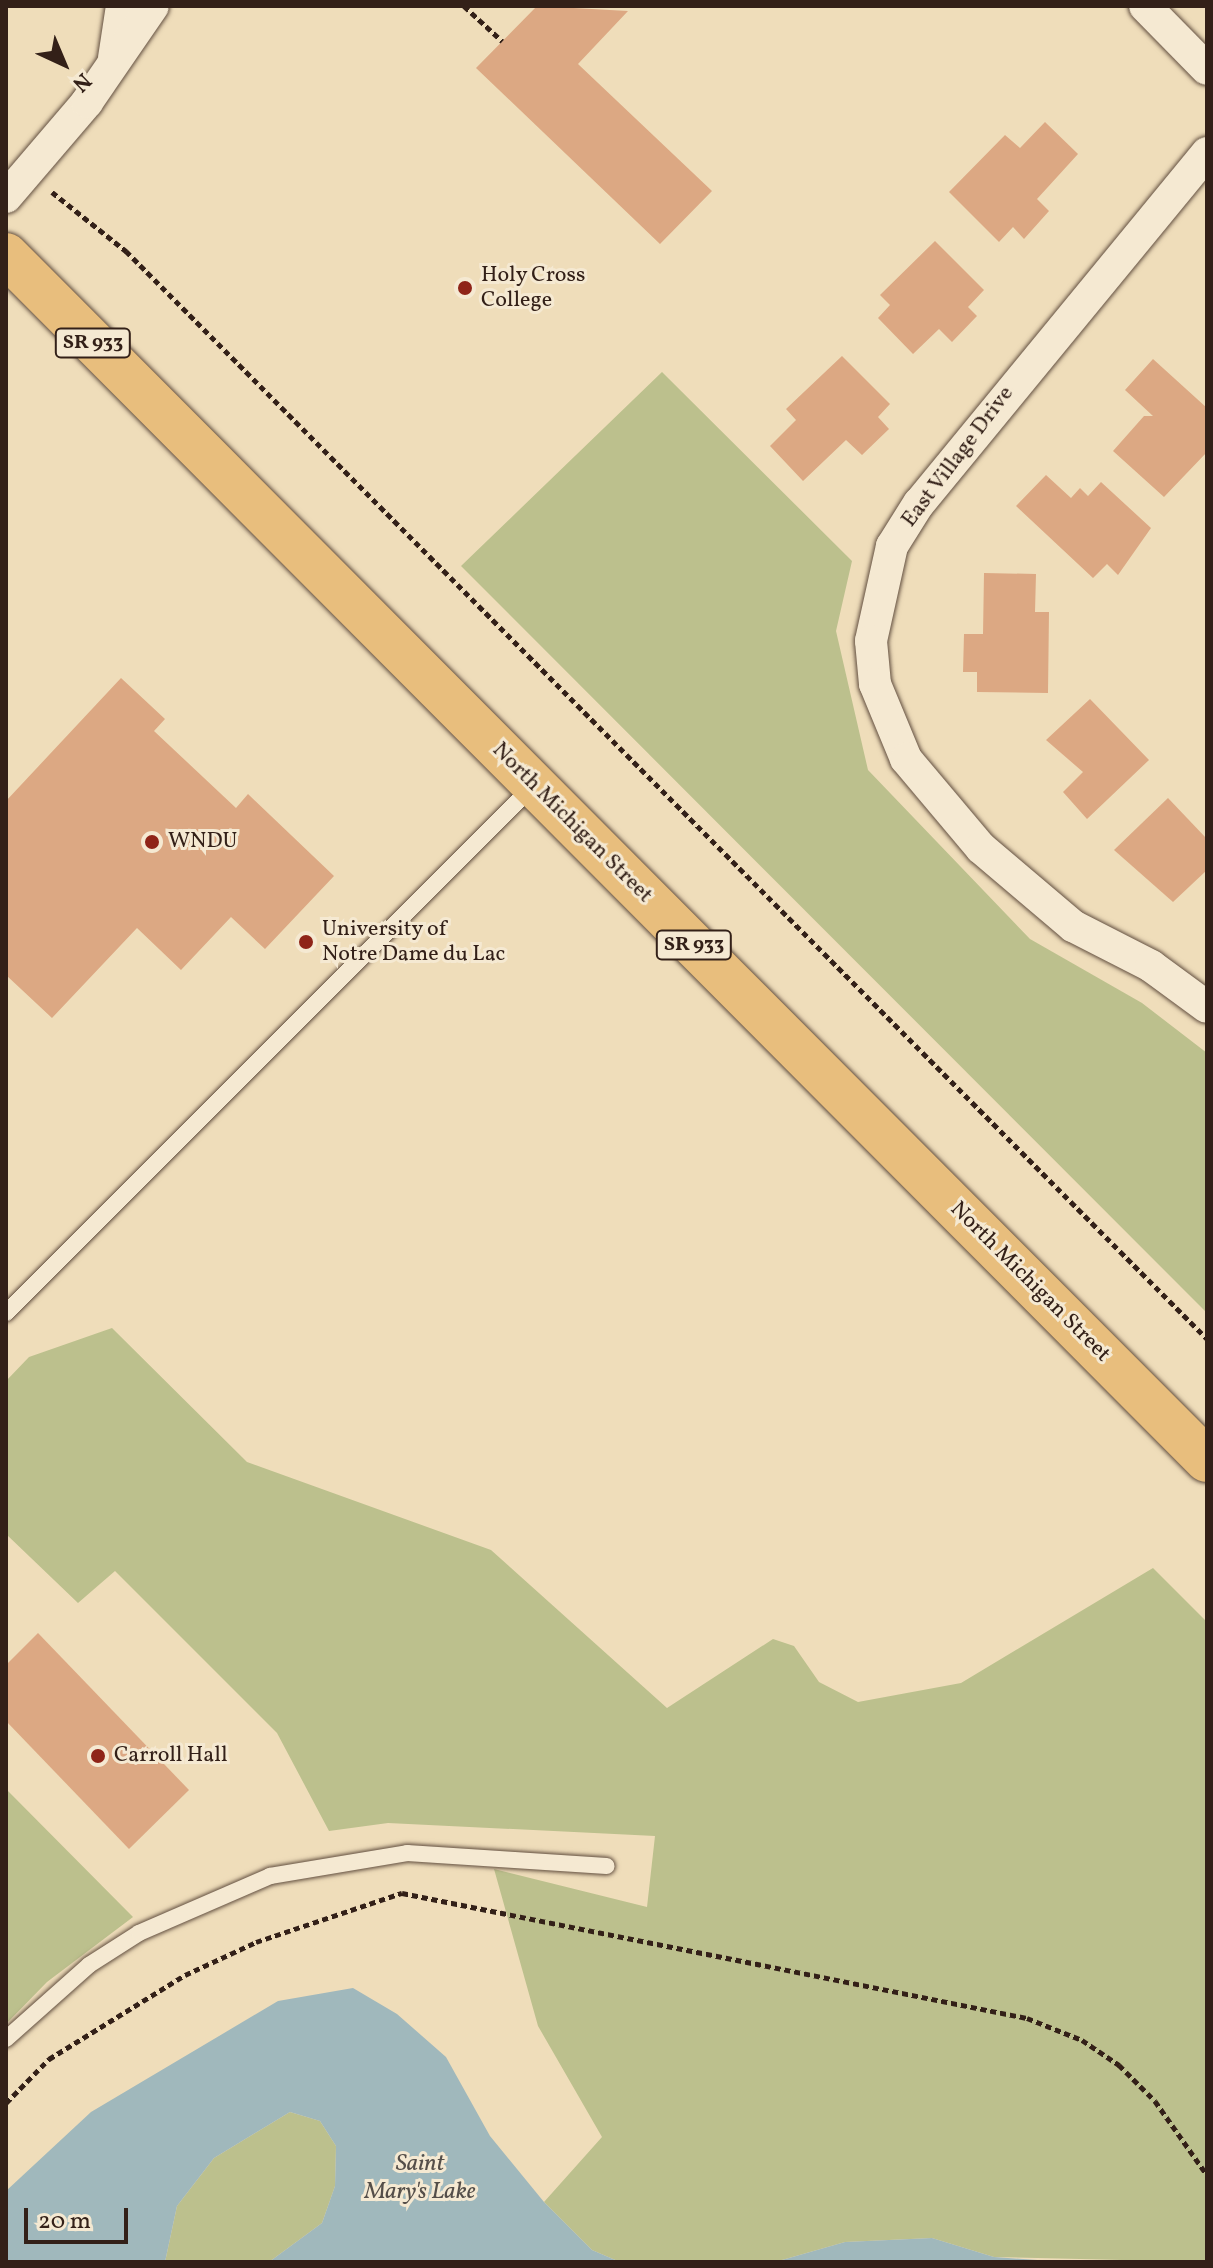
<!DOCTYPE html>
<html>
<head>
<meta charset="utf-8">
<style>
  body { margin:0 }
  #map { position:relative; width:1213px; height:2268px; overflow:hidden; background:#efddba; font-family:Vollkorn,serif }
  div>[style] { position:absolute }
  .green>* { inset:0; background:#bcc08d }
  .water>* { inset:0; background:#a0b8bc }
  .building>* { inset:0; background:#dca883 }
  .path>* { height:5px; margin-top:-2.5px; transform-origin:0; background:repeating-linear-gradient(90deg,#332018 0 6px,transparent 0 10px) }
  .roads { filter:drop-shadow(0 0 2px #624f40) drop-shadow(0 0 2px #624f40) }
  .service>* { height:16px; margin:-8px; padding:0 8px; transform-origin:8px; border-radius:8px; background:#f5e9d2 }
  .minor>* { height:32px; margin:-16px; padding:0 16px; transform-origin:16px; border-radius:16px; background:#f5e9d2 }
  .primary>* { height:44px; margin:-22px; padding:0 22px; transform-origin:22px; border-radius:22px; background:#e8be7d }
  .dots>* { width:22px; height:22px; translate:-50% -50%; box-sizing:border-box; border:4px solid #f5e9d2; border-radius:50% }
  span { translate:-50% -50%; white-space:nowrap; text-align:center; line-height:1.15; -webkit-text-stroke:6px #f5e9d2; paint-order:stroke }
  .shield-label span { padding:2px 6px; background:#f5e9d2; border:2px solid; border-radius:6px; -webkit-text-stroke-width:0 }
  .shield-label { font-size:20px; color:#332018; font-weight:700 }
  .poi-label { font-size:22px; color:#332018 }
  .left { translate:0 -50%; text-align:left }
  .street-label { font-size:22px; color:#332018 }
  .water-label { font-size:24px; color:#544e49; font-style:italic }
  .frame { position:absolute; inset:0; border:8px solid #332018; pointer-events:none }
  .north { position:absolute; left:24px; top:24px; width:80px; height:80px; -webkit-text-stroke:6px #f5e9d2; paint-order:stroke; rotate:136deg; font-size:22px; font-weight:700; line-height:32px; text-align:center; color:#332018 }
  .north::after { content:''; display:block; margin:auto; width:28px; height:36px; background:#332018; clip-path:polygon(50% 0,100% 100%,50% 72%,0 100%) }
  .scale { position:absolute; left:24px; top:2208px; width:104px; height:36px; box-sizing:border-box; border:4px solid #332018; border-top:0; padding-left:10px; font-size:24px; line-height:28px; white-space:nowrap; color:#332018; -webkit-text-stroke:6px #f5e9d2; paint-order:stroke }
</style>
</head>
<body>
<div id="map">
  <div class="green">
    <div style="clip-path:polygon(662px 372px,852px 561px,836px 631px,868px 770px,1030px 939px,1142px 1003px,1207px 1053px,1207px 1313px,461px 566px)"></div>
    <div style="clip-path:polygon(112px 1328px,247px 1462px,491px 1550px,667px 1708px,773px 1639px,794px 1646px,819px 1682px,858px 1702px,961px 1683px,1153px 1568px,1207px 1622px,1207px 2262px,994px 2257px,932px 2238px,845px 2242px,775px 2262px,620px 2262px,592px 2250px,544px 2202px,602px 2137px,538px 2026px,494px 1869px,647px 1907px,655px 1836px,388px 1823px,329px 1831px,277px 1733px,115px 1571px,78px 1603px,6px 1534px,6px 1381px,29px 1357px)"></div>
    <div style="clip-path:polygon(6px 1789px,133px 1917px,47px 1982px,6px 2024px)"></div>
    <div style="clip-path:polygon(290px 2112px,320px 2121px,336px 2146px,335px 2186px,322px 2223px,269px 2262px,165px 2262px,177px 2206px,214px 2158px)"></div>
  </div>
  <div class="water">
    <div style="clip-path:polygon(353px 1988px,397px 2014px,446px 2057px,490px 2136px,544px 2202px,592px 2250px,620px 2262px,269px 2262px,322px 2223px,335px 2186px,336px 2146px,320px 2121px,290px 2112px,214px 2158px,177px 2206px,165px 2262px,6px 2262px,6px 2191px,91px 2112px,278px 2001px)"></div>
    <div style="clip-path:polygon(932px 2238px,994px 2257px,1066px 2262px,775px 2262px,845px 2242px)"></div>
  </div>
  <div class="building">
    <div style="clip-path:polygon(537px 6px,628px 11px,578px 64px,712px 191px,660px 244px,476px 68px)"></div>
    <div style="clip-path:polygon(1045px 122px,1078px 154px,1037px 199px,1049px 211px,1024px 239px,1013px 227px,999px 242px,949px 192px,1005px 135px,1020px 148px)"></div>
    <div style="clip-path:polygon(935px 241px,984px 290px,968px 307px,977px 316px,952px 342px,939px 329px,913px 354px,878px 318px,890px 305px,880px 295px)"></div>
    <div style="clip-path:polygon(842px 356px,890px 404px,878px 417px,889px 429px,862px 455px,846px 440px,803px 481px,770px 446px,796px 420px,786px 409px)"></div>
    <div style="clip-path:polygon(1153px 359px,1207px 408px,1207px 452px,1164px 497px,1113px 451px,1144px 416px,1153px 416px,1125px 390px)"></div>
    <div style="clip-path:polygon(1046px 475px,1071px 498px,1080px 488px,1088px 496px,1101px 482px,1151px 528px,1118px 575px,1107px 564px,1093px 578px,1016px 506px)"></div>
    <div style="clip-path:polygon(984px 573px,1036px 574px,1035px 612px,1049px 612px,1048px 693px,977px 692px,977px 672px,963px 672px,964px 634px,983px 634px)"></div>
    <div style="clip-path:polygon(121px 678px,165px 719px,154px 731px,236px 808px,248px 794px,334px 876px,265px 949px,231px 917px,181px 970px,137px 928px,52px 1018px,6px 975px,6px 801px)"></div>
    <div style="clip-path:polygon(1090px 699px,1149px 760px,1087px 819px,1063px 792px,1083px 772px,1046px 740px)"></div>
    <div style="clip-path:polygon(1168px 798px,1207px 839px,1207px 870px,1173px 902px,1114px 850px)"></div>
    <div style="clip-path:polygon(38px 1633px,189px 1790px,129px 1849px,6px 1721px,6px 1665px)"></div>
  </div>
  <div class="path">
    <div style="left:464px;top:6px;width:52px;rotate:42.6deg"></div>
    <div style="left:52px;top:192px;width:95px;rotate:38.6deg"></div>
    <div style="left:126px;top:251px;width:1534px;rotate:45.18deg"></div>
    <div style="left:6px;top:2103px;width:62px;rotate:-45.7deg"></div>
    <div style="left:49px;top:2059px;width:160px;rotate:-31.7deg"></div>
    <div style="left:185px;top:1975px;width:78px;rotate:-24.9deg"></div>
    <div style="left:256px;top:1942px;width:154px;rotate:-18.6deg"></div>
    <div style="left:402px;top:1893px;width:637px;rotate:11.31deg"></div>
    <div style="left:1027px;top:2018px;width:59px;rotate:21.8deg"></div>
    <div style="left:1082px;top:2040px;width:45px;rotate:34deg"></div>
    <div style="left:1119px;top:2065px;width:51px;rotate:45deg"></div>
    <div style="left:1155px;top:2101px;width:90px;rotate:54.9deg"></div>
  </div>
  <div class="roads">
    <div class="service">
      <div style="left:6px;top:1313px;width:745px;rotate:-45deg"></div>
      <div style="left:6px;top:2039px;width:111px;rotate:-41.7deg"></div>
      <div style="left:89px;top:1965px;width:59px;rotate:-32.6deg"></div>
      <div style="left:139px;top:1933px;width:143px;rotate:-23.5deg"></div>
      <div style="left:270px;top:1876px;width:139px;rotate:-9.5deg"></div>
      <div style="left:407px;top:1853px;width:200px;rotate:3.7deg"></div>
    </div>
    <div class="minor">
      <div style="left:1145px;top:6px;width:88px;rotate:45.5deg"></div>
      <div style="left:114px;top:58px;width:53px;rotate:-81.3deg"></div>
      <div style="left:1207px;top:153px;width:453px;rotate:129.4deg"></div>
      <div style="left:919px;top:503px;width:51px;rotate:122.1deg"></div>
      <div style="left:892px;top:546px;width:97px;rotate:102.5deg"></div>
      <div style="left:871px;top:641px;width:43px;rotate:84.7deg"></div>
      <div style="left:875px;top:684px;width:81px;rotate:67.5deg"></div>
      <div style="left:906px;top:759px;width:116px;rotate:49.9deg"></div>
      <div style="left:981px;top:848px;width:121px;rotate:40.3deg"></div>
      <div style="left:1073px;top:926px;width:88px;rotate:27.1deg"></div>
      <div style="left:1151px;top:966px;width:69px;rotate:36.2deg"></div>
      <div style="left:6px;top:197px;width:125px;rotate:-49.5deg"></div>
      <div style="left:87px;top:102px;width:116px;rotate:-55.5deg"></div>
    </div>
    <div class="primary">
      <div style="left:6px;top:255px;width:1701px;rotate:45.1deg"></div>
    </div>
  </div>
  <div class="dots">
    <div style="left:465px;top:288px;background:#8f2418"></div>
    <div style="left:152px;top:842px;background:#8f2418"></div>
    <div style="left:306px;top:942px;background:#8f2418"></div>
    <div style="left:98px;top:1756px;background:#8f2418"></div>
  </div>
  <div class="shield-label">
    <span style="left:93px;top:343px">SR 933</span>
    <span style="left:694px;top:945px">SR 933</span>
  </div>
  <div class="poi-label">
    <span class="left" style="left:481px;top:288px">Holy Cross<br>College</span>
    <span class="left" style="left:168px;top:842px">WNDU</span>
    <span class="left" style="left:322px;top:942px">University of<br>Notre Dame du Lac</span>
    <span class="left" style="left:114px;top:1756px">Carroll Hall</span>
  </div>
  <div class="street-label">
    <span style="left:958px;top:457px;rotate:-53deg">East Village Drive</span>
    <span style="left:572px;top:823px;rotate:45deg">North Michigan Street</span>
    <span style="left:1030px;top:1282px;rotate:45deg">North Michigan Street</span>
  </div>
  <div class="water-label">
    <span style="left:420px;top:2179px">Saint<br>Mary's Lake</span>
  </div>
  <div class="frame"></div>
  <div class="north">N</div>
  <div class="scale">20 m</div>
</div>
</body>
</html>
